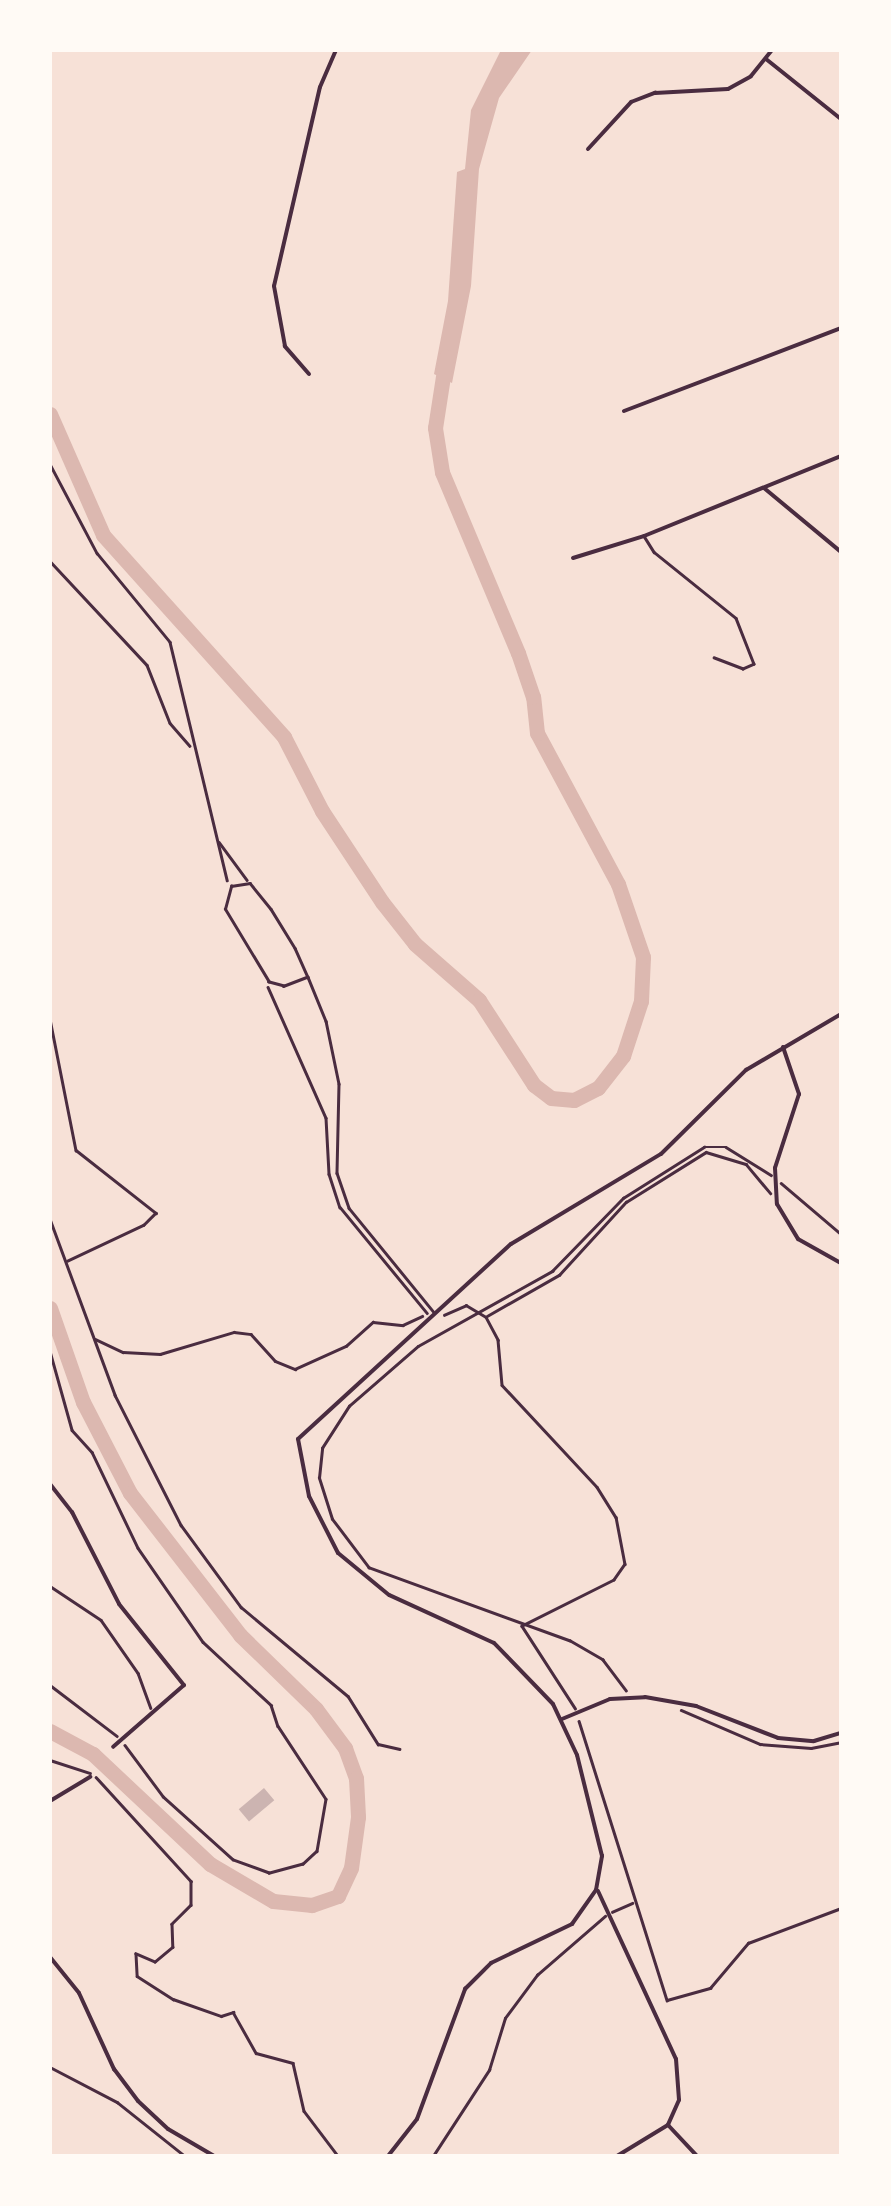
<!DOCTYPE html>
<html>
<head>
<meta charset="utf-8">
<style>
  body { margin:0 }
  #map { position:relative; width:891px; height:2206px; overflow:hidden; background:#f7e1d7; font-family:"Titillium Web",sans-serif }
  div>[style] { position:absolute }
  .water>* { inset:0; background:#dcb8b0 }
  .river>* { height:15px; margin:-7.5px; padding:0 7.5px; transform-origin:7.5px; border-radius:7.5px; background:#dcb8b0 }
  .building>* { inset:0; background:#ccb4b1; transform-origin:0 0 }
  .path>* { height:2.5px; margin:-1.25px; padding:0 1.25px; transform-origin:1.25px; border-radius:1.25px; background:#4a2c40 }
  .service>* { height:2.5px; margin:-1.25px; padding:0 1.25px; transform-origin:1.25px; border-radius:1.25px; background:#4a2c40 }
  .minor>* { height:4px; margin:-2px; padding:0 2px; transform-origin:2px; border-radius:2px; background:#4a2c40 }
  span { translate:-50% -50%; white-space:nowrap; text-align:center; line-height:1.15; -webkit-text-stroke:10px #fffaf5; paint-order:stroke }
  .frame { position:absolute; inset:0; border:52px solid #fffaf5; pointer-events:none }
</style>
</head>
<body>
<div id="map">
  <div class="water">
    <div style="clip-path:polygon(501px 50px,532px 50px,499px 98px,479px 169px,471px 286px,452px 383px,434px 374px,448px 301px,457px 172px,465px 169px,471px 110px)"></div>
  </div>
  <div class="river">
    <div style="left:50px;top:414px;width:132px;rotate:66.3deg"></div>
    <div style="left:103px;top:535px;width:271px;rotate:48.1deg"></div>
    <div style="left:284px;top:737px;width:83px;rotate:62.8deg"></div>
    <div style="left:322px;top:811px;width:109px;rotate:56.6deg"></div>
    <div style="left:382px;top:902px;width:53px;rotate:51.8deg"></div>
    <div style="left:415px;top:944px;width:85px;rotate:41.2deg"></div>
    <div style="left:479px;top:1000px;width:101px;rotate:57.1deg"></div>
    <div style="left:534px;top:1085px;width:21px;rotate:37deg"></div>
    <div style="left:551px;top:1098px;width:23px;rotate:5deg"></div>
    <div style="left:574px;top:1100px;width:27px;rotate:-27deg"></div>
    <div style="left:598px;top:1088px;width:41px;rotate:-52deg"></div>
    <div style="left:623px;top:1056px;width:58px;rotate:-71.9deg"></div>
    <div style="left:641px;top:1001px;width:44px;rotate:-87.4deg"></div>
    <div style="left:643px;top:957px;width:77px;rotate:-108.9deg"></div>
    <div style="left:618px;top:884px;width:171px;rotate:-118.2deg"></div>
    <div style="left:537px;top:733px;width:36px;rotate:-96deg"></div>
    <div style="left:533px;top:697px;width:46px;rotate:-108.8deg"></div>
    <div style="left:518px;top:653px;width:196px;rotate:-112.8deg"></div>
    <div style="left:442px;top:472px;width:45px;rotate:-99deg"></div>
    <div style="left:435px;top:428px;width:72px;rotate:-81.2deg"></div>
    <div style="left:50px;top:1308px;width:100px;rotate:70.7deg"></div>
    <div style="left:83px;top:1402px;width:102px;rotate:62.7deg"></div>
    <div style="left:130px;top:1493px;width:180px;rotate:52.2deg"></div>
    <div style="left:240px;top:1635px;width:106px;rotate:44.2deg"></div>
    <div style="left:316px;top:1709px;width:49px;rotate:53.4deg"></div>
    <div style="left:345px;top:1748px;width:32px;rotate:70deg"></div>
    <div style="left:356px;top:1778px;width:39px;rotate:87deg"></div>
    <div style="left:358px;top:1817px;width:51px;rotate:97.8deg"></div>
    <div style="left:351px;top:1868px;width:31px;rotate:115deg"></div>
    <div style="left:338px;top:1896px;width:28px;rotate:161deg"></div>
    <div style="left:312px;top:1905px;width:39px;rotate:-174deg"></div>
    <div style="left:273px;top:1901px;width:73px;rotate:-149.6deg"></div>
    <div style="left:210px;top:1864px;width:161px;rotate:-136.8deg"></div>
    <div style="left:93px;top:1754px;width:49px;rotate:-151.9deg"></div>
  </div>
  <div class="building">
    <div style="left:264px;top:1788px;width:16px;height:33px;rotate:50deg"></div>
  </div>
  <div class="path">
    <div style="left:50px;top:464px;width:101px;rotate:62.2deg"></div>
    <div style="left:97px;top:553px;width:115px;rotate:50.6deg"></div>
    <div style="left:170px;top:642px;width:245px;rotate:76.5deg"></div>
    <div style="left:50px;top:561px;width:142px;rotate:47deg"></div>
    <div style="left:147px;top:665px;width:62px;rotate:68.4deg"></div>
    <div style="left:170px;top:723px;width:30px;rotate:49deg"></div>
    <div style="left:219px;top:842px;width:47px;rotate:53.6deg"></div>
    <div style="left:268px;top:987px;width:143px;rotate:66.1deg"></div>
    <div style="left:326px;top:1118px;width:56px;rotate:86.9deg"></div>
    <div style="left:329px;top:1174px;width:35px;rotate:72deg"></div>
    <div style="left:340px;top:1207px;width:137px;rotate:50.6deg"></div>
    <div style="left:50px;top:1019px;width:134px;rotate:78.8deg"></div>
    <div style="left:76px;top:1150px;width:102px;rotate:38.2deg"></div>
    <div style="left:156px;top:1213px;width:17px;rotate:135deg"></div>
    <div style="left:144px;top:1225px;width:84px;rotate:154.7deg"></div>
    <div style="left:781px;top:1183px;width:79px;rotate:40.4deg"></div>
    <div style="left:50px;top:1219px;width:188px;rotate:69.7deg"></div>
    <div style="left:115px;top:1395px;width:146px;rotate:63.1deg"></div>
    <div style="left:181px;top:1525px;width:102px;rotate:53.8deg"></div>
    <div style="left:241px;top:1607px;width:139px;rotate:39.8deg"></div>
    <div style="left:348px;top:1696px;width:57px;rotate:58deg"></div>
    <div style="left:378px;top:1744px;width:22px;rotate:13deg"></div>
    <div style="left:444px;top:1315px;width:24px;rotate:-24deg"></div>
    <div style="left:466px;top:1305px;width:23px;rotate:31deg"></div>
    <div style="left:486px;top:1317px;width:26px;rotate:62deg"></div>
    <div style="left:498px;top:1340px;width:45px;rotate:84.9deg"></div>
    <div style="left:502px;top:1385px;width:139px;rotate:47deg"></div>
    <div style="left:597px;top:1487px;width:36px;rotate:58deg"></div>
    <div style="left:616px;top:1517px;width:48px;rotate:79.2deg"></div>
    <div style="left:625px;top:1564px;width:19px;rotate:125deg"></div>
    <div style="left:614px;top:1580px;width:103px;rotate:153.4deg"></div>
    <div style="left:522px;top:1626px;width:98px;rotate:57.1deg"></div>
    <div style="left:487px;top:1316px;width:83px;rotate:-29.7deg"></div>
    <div style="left:559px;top:1275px;width:99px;rotate:-47.5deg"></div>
    <div style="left:626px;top:1202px;width:94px;rotate:-32deg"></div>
    <div style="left:706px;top:1152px;width:42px;rotate:16.7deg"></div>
    <div style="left:746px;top:1164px;width:38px;rotate:50deg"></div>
    <div style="left:95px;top:1339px;width:31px;rotate:25deg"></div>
    <div style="left:123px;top:1352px;width:37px;rotate:3deg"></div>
    <div style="left:160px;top:1354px;width:77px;rotate:-16.6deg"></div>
    <div style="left:234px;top:1332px;width:17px;rotate:7deg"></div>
    <div style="left:251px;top:1334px;width:36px;rotate:48deg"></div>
    <div style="left:275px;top:1361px;width:22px;rotate:22deg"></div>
    <div style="left:295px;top:1369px;width:56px;rotate:-24.3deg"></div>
    <div style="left:346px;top:1346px;width:36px;rotate:-42deg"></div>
    <div style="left:373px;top:1322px;width:30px;rotate:6deg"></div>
    <div style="left:403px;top:1325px;width:21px;rotate:-25deg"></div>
    <div style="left:50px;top:1351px;width:82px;rotate:74.4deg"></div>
    <div style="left:72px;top:1430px;width:30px;rotate:48deg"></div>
    <div style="left:92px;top:1452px;width:106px;rotate:64.4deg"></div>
    <div style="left:138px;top:1548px;width:114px;rotate:55.3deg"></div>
    <div style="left:203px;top:1642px;width:93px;rotate:42.8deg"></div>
    <div style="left:271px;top:1705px;width:22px;rotate:72deg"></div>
    <div style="left:278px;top:1726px;width:87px;rotate:56.7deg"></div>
    <div style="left:326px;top:1799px;width:53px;rotate:99.8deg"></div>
    <div style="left:317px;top:1851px;width:19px;rotate:137deg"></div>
    <div style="left:303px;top:1864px;width:35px;rotate:165deg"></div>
    <div style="left:269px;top:1873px;width:38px;rotate:-160deg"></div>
    <div style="left:233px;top:1860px;width:94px;rotate:-138deg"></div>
    <div style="left:163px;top:1797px;width:64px;rotate:-126.7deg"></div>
    <div style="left:50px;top:1586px;width:61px;rotate:33.7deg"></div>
    <div style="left:101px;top:1620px;width:65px;rotate:55.1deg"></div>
    <div style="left:138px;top:1673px;width:37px;rotate:70deg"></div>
    <div style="left:50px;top:1685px;width:84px;rotate:37.3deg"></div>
    <div style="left:626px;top:1691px;width:39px;rotate:-127deg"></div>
    <div style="left:603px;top:1660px;width:38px;rotate:-150deg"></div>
    <div style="left:570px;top:1641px;width:214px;rotate:-160deg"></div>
    <div style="left:369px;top:1568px;width:61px;rotate:-127.1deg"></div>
    <div style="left:332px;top:1519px;width:43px;rotate:-107.6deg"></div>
    <div style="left:319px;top:1478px;width:30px;rotate:-84deg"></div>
    <div style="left:322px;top:1448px;width:50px;rotate:-57.3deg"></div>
    <div style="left:349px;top:1406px;width:91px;rotate:-41deg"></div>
    <div style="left:418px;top:1346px;width:154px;rotate:-29.2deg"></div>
    <div style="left:552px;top:1271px;width:102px;rotate:-45.8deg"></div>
    <div style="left:623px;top:1198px;width:96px;rotate:-32.2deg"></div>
    <div style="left:704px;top:1147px;width:22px"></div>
    <div style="left:726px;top:1147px;width:53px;rotate:31.9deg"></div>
    <div style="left:681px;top:1710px;width:86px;rotate:23.3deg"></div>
    <div style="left:760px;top:1744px;width:51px;rotate:4.5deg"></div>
    <div style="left:811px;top:1748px;width:31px;rotate:-11deg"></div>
    <div style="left:579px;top:1721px;width:293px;rotate:72.5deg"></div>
    <div style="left:667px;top:2000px;width:45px;rotate:-15.6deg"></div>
    <div style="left:710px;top:1988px;width:59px;rotate:-49.8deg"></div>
    <div style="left:748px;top:1943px;width:99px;rotate:-20.6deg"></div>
    <div style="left:50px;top:1760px;width:42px;rotate:18deg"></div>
    <div style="left:96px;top:1777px;width:141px;rotate:47.6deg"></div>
    <div style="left:191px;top:1881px;width:24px;rotate:90deg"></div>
    <div style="left:191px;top:1905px;width:27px;rotate:135deg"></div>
    <div style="left:172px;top:1924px;width:23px;rotate:88deg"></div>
    <div style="left:173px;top:1947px;width:23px;rotate:140deg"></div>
    <div style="left:155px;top:1962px;width:21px;rotate:-157deg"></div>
    <div style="left:136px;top:1954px;width:22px;rotate:87deg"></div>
    <div style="left:137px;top:1976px;width:43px;rotate:32.6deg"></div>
    <div style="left:173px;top:1999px;width:51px;rotate:19.5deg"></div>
    <div style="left:221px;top:2016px;width:13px;rotate:-18deg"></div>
    <div style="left:233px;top:2012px;width:47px;rotate:60.7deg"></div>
    <div style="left:256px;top:2053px;width:38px;rotate:15deg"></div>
    <div style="left:293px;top:2063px;width:49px;rotate:77.1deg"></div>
    <div style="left:304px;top:2111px;width:56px;rotate:52.9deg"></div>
    <div style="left:612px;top:1912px;width:22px;rotate:-24deg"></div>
    <div style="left:50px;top:2067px;width:76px;rotate:27.6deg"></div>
    <div style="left:117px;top:2102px;width:87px;rotate:38.5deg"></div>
    <div style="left:433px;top:2156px;width:103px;rotate:-56.9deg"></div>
    <div style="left:489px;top:2070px;width:54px;rotate:-72.9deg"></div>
    <div style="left:505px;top:2018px;width:54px;rotate:-53.3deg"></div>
    <div style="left:537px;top:1975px;width:90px;rotate:-40.9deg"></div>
  </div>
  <div class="service">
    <div style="left:644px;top:536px;width:19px;rotate:58deg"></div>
    <div style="left:654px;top:552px;width:105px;rotate:38.8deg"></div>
    <div style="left:736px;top:618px;width:49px;rotate:68.6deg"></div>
    <div style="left:754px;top:664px;width:12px;rotate:156deg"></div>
    <div style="left:743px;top:669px;width:31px;rotate:-159deg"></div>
    <div style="left:308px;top:977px;width:26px;rotate:159deg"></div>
    <div style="left:284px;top:986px;width:16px;rotate:-165deg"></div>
    <div style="left:269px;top:982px;width:85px;rotate:-121.1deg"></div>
    <div style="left:225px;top:909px;width:24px;rotate:-75deg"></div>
    <div style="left:231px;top:886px;width:19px;rotate:-9deg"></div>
    <div style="left:250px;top:883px;width:33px;rotate:51deg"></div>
    <div style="left:271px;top:909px;width:46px;rotate:58.4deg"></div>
    <div style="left:295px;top:948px;width:32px;rotate:66deg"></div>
    <div style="left:308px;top:977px;width:48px;rotate:67.8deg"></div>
    <div style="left:326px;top:1021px;width:64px;rotate:78.3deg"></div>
    <div style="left:339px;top:1084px;width:89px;rotate:91.3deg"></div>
    <div style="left:337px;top:1173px;width:37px;rotate:71deg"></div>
    <div style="left:349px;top:1208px;width:133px;rotate:50.8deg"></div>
  </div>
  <div class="minor">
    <div style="left:766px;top:59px;width:96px;rotate:38.7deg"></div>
    <div style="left:588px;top:149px;width:64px;rotate:-47.5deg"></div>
    <div style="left:631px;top:102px;width:26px;rotate:-21deg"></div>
    <div style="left:655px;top:93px;width:73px;rotate:-3.1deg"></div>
    <div style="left:728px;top:89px;width:26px;rotate:-29deg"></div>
    <div style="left:751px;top:76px;width:33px;rotate:-51deg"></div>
    <div style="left:309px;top:374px;width:37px;rotate:-131deg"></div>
    <div style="left:285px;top:346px;width:61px;rotate:-100.4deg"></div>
    <div style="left:274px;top:286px;width:204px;rotate:-77deg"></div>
    <div style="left:320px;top:87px;width:40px;rotate:-66.6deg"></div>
    <div style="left:624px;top:411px;width:232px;rotate:-20.9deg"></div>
    <div style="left:764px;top:488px;width:100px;rotate:39.7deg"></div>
    <div style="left:573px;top:558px;width:74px;rotate:-17.2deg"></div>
    <div style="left:644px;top:536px;width:213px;rotate:-22.1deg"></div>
    <div style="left:783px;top:1047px;width:50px;rotate:71.2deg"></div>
    <div style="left:799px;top:1094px;width:78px;rotate:108deg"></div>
    <div style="left:775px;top:1168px;width:36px;rotate:87deg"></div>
    <div style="left:777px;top:1204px;width:41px;rotate:59deg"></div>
    <div style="left:798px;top:1239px;width:49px;rotate:29.2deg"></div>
    <div style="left:50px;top:1484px;width:36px;rotate:52deg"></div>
    <div style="left:72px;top:1512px;width:103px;rotate:62.9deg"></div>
    <div style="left:119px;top:1604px;width:104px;rotate:51.3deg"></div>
    <div style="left:184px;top:1685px;width:94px;rotate:138.9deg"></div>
    <div style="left:562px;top:1719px;width:52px;rotate:-22.6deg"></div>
    <div style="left:610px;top:1699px;width:35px;rotate:-3deg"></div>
    <div style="left:645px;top:1697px;width:52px;rotate:10deg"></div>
    <div style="left:696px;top:1706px;width:88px;rotate:21.3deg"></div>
    <div style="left:778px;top:1738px;width:36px;rotate:5deg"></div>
    <div style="left:814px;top:1741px;width:28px;rotate:-17deg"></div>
    <div style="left:50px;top:1801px;width:47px;rotate:-31deg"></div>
    <div style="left:598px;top:1891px;width:185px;rotate:65.1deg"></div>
    <div style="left:676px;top:2059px;width:41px;rotate:85.8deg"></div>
    <div style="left:679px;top:2100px;width:27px;rotate:114deg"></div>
    <div style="left:50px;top:1957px;width:46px;rotate:51.1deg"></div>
    <div style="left:79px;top:1993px;width:84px;rotate:65.3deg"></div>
    <div style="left:114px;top:2069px;width:40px;rotate:53deg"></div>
    <div style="left:138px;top:2101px;width:41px;rotate:43deg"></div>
    <div style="left:168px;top:2129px;width:53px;rotate:30.4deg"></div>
    <div style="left:388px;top:2156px;width:47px;rotate:-51.9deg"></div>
    <div style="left:417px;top:2119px;width:139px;rotate:-69.7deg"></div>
    <div style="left:465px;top:1989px;width:37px;rotate:-45deg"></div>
    <div style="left:491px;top:1963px;width:90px;rotate:-25.7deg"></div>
    <div style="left:572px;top:1924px;width:42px;rotate:-54.8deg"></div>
    <div style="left:596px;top:1890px;width:35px;rotate:-80deg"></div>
    <div style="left:602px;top:1856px;width:104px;rotate:-103.9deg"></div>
    <div style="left:577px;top:1755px;width:56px;rotate:-115.2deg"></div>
    <div style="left:553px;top:1704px;width:85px;rotate:-134deg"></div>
    <div style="left:494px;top:1643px;width:115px;rotate:-155.4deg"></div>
    <div style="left:389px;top:1595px;width:66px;rotate:-140.5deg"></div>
    <div style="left:338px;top:1553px;width:64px;rotate:-117deg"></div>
    <div style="left:309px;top:1496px;width:58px;rotate:-100.9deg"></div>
    <div style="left:298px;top:1439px;width:289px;rotate:-42.5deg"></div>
    <div style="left:511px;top:1244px;width:175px;rotate:-31deg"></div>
    <div style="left:661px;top:1154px;width:120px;rotate:-44.7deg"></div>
    <div style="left:746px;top:1070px;width:110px;rotate:-30.5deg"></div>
    <div style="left:617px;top:2156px;width:60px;rotate:-31.3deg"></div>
    <div style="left:668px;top:2125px;width:42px;rotate:46.9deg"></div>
  </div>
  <div class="frame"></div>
</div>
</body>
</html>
